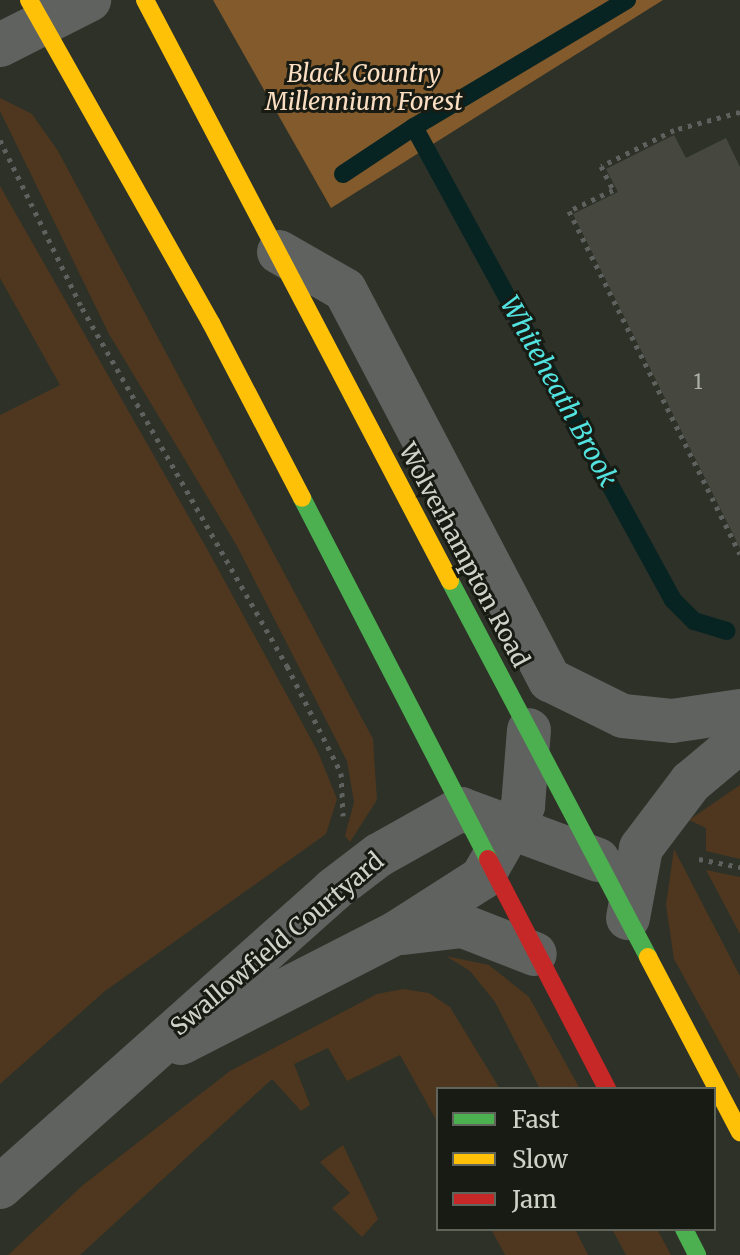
<!DOCTYPE html>
<html>
<head>
<meta charset="utf-8">
<style>
  body { margin:0 }
  #map { position:relative; width:740px; height:1255px; overflow:hidden; background:#2d3128; font-family:Merriweather,serif }
  div>[style] { position:absolute }
  .green>* { inset:0; background:#4e371e }
  .forest>* { inset:0; background:#835a2b }
  .stream>* { height:18px; margin:-9px; padding:0 9px; transform-origin:9px; border-radius:9px; background:#072423 }
  .building>* { inset:0; background:#46483f }
  .path>* { height:5px; margin-top:-2.5px; transform-origin:0; background:repeating-linear-gradient(90deg,#5e615e 0 4px,transparent 0 10px) }
  .street>* { height:44px; margin:-22px; padding:0 22px; transform-origin:22px; border-radius:22px; background:#5f625f }
  .fast>* { height:18px; margin:-9px; padding:0 9px; transform-origin:9px; border-radius:9px; background:#4caf50 }
  .slow>* { height:18px; margin:-9px; padding:0 9px; transform-origin:9px; border-radius:9px; background:#ffc107 }
  .jam>* { height:18px; margin:-9px; padding:0 9px; transform-origin:9px; border-radius:9px; background:#c62828 }
  span { translate:-50% -50%; white-space:nowrap; text-align:center; line-height:1.15; -webkit-text-stroke:6px #171b13; paint-order:stroke }
  .number-label { font-size:20px; color:#acb0a6 }
  .number-label span { -webkit-text-stroke-width:0 }
  .park-label { font-size:24px; color:#fcdfc3; font-style:italic }
  .street-label { font-size:24px; color:#ced3c9 }
  .water-label { font-size:26px; color:#52e3e1; font-style:italic }
  .legend { position:absolute; left:436px; top:1087px; width:280px; height:144px; box-sizing:border-box; background:#171b13; border:2px solid #60655c; margin:0; padding:10px 14px; list-style:none; font-size:24px; color:#ced3c9 }
  .legend li { display:flex; align-items:center; gap:16px; height:40px }
  .legend b { width:40px; border:2px solid #60655c }
</style>
</head>
<body>
<div id="map">
  <div class="green">
    <div style="clip-path:polygon(0 98px,32px 114px,58px 151px,373px 739px,377px 800px,350px 842px,345px 836px,354px 802px,347px 761px,237px 546px,109px 334px,0 111px)"></div>
    <div style="clip-path:polygon(0 186px,206px 547px,318px 752px,337px 799px,326px 834px,105px 991px,0 1084px,0 415px,60px 385px,0 278px)"></div>
    <div style="clip-path:polygon(740px 785px,740px 859px,706px 851px,706px 828px,689px 820px)"></div>
    <div style="clip-path:polygon(674px 849px,740px 976px,740px 1079px,674px 959px,666px 905px)"></div>
    <div style="clip-path:polygon(706px 870px,740px 877px,740px 934px)"></div>
    <div style="clip-path:polygon(446px 956px,489px 965px,529px 997px,580px 1089px,540px 1089px,495px 1002px,470px 971px)"></div>
    <div style="clip-path:polygon(403px 989px,429px 993px,450px 1007px,500px 1089px,438px 1089px,438px 1123px,400px 1055px,347px 1081px,328px 1048px,294px 1064px,310px 1105px,301px 1111px,272px 1079px,80px 1255px,8px 1255px,83px 1185px,230px 1071px,377px 994px)"></div>
    <div style="clip-path:polygon(343px 1145px,378px 1219px,362px 1237px,332px 1208px,350px 1193px,320px 1162px)"></div>
    <div style="clip-path:polygon(491px 1229px,575px 1229px,588px 1255px,505px 1255px)"></div>
    <div style="clip-path:polygon(612px 1229px,657px 1229px,671px 1255px,626px 1255px)"></div>
  </div>
  <div class="forest">
    <div style="clip-path:polygon(213px 0,663px 0,331px 208px)"></div>
  </div>
  <div class="stream">
    <div style="left:627px;top:0;width:248px;rotate:149.2deg"></div>
    <div style="left:414px;top:127px;width:539px;rotate:61.3deg"></div>
    <div style="left:673px;top:600px;width:30px;rotate:45deg"></div>
    <div style="left:694px;top:621px;width:34px;rotate:17deg"></div>
    <div style="left:343px;top:174px;width:85px;rotate:-33.5deg"></div>
  </div>
  <div class="building">
    <div style="clip-path:polygon(674px 135px,686px 158px,726px 138px,740px 167px,740px 548px,573px 214px,618px 192px,606px 169px)"></div>
  </div>
  <div class="path">
    <div style="left:740px;top:112px;width:68px;rotate:164.7deg"></div>
    <div style="left:674px;top:130px;width:81px;rotate:153.7deg"></div>
    <div style="left:601px;top:166px;width:27px;rotate:63deg"></div>
    <div style="left:613px;top:190px;width:49px;rotate:154.5deg"></div>
    <div style="left:569px;top:211px;width:383px;rotate:63.5deg"></div>
    <div style="left:0;top:140px;width:187px;rotate:64deg"></div>
    <div style="left:82px;top:308px;width:413px;rotate:60.2deg"></div>
    <div style="left:287px;top:666px;width:120px;rotate:63.2deg"></div>
    <div style="left:341px;top:773px;width:43px;rotate:87.3deg"></div>
    <div style="left:699px;top:859px;width:42px;rotate:11deg"></div>
  </div>
  <div class="street">
    <div style="left:0;top:45px;width:100px;rotate:-26.8deg"></div>
    <div style="left:279px;top:252px;width:76px;rotate:29.9deg"></div>
    <div style="left:345px;top:290px;width:441px;rotate:62.3deg"></div>
    <div style="left:550px;top:680px;width:81px;rotate:26.3deg"></div>
    <div style="left:623px;top:716px;width:49px;rotate:5.8deg"></div>
    <div style="left:672px;top:721px;width:69px;rotate:-8.4deg"></div>
    <div style="left:628px;top:918px;width:71px;rotate:-79.5deg"></div>
    <div style="left:641px;top:848px;width:83px;rotate:-52.9deg"></div>
    <div style="left:691px;top:782px;width:64px;rotate:-39.9deg"></div>
    <div style="left:403px;top:933px;width:60px;rotate:-6.7deg"></div>
    <div style="left:463px;top:926px;width:77px;rotate:21.3deg"></div>
    <div style="left:181px;top:1043px;width:242px;rotate:-27.1deg"></div>
    <div style="left:396px;top:933px;width:102px;rotate:-32.6deg"></div>
    <div style="left:482px;top:878px;width:83px;rotate:-60.3deg"></div>
    <div style="left:523px;top:806px;width:76px;rotate:-85.5deg"></div>
    <div style="left:0;top:1187px;width:446px;rotate:-41.7deg"></div>
    <div style="left:333px;top:890px;width:58px;rotate:-37.3deg"></div>
    <div style="left:379px;top:855px;width:94px;rotate:-29.3deg"></div>
    <div style="left:461px;top:809px;width:146px;rotate:20.4deg"></div>
  </div>
  <div class="fast">
    <div style="left:302px;top:498px;width:406px;rotate:62.7deg"></div>
    <div style="left:450px;top:581px;width:425px;rotate:62.2deg"></div>
    <div style="left:684px;top:1229px;width:29px;rotate:63deg"></div>
  </div>
  <div class="slow">
    <div style="left:29px;top:0;width:371px;rotate:60.6deg"></div>
    <div style="left:211px;top:323px;width:197px;rotate:62.5deg"></div>
    <div style="left:145px;top:0;width:656px;rotate:62.3deg"></div>
    <div style="left:648px;top:957px;width:198px;rotate:62.3deg"></div>
  </div>
  <div class="jam">
    <div style="left:488px;top:859px;width:259px;rotate:62.6deg"></div>
  </div>
  <div class="number-label">
    <span style="left:698px;top:381px">1</span>
  </div>
  <div class="park-label">
    <span style="left:364px;top:88px">Black Country<br>Millennium Forest</span>
  </div>
  <div class="street-label">
    <span style="left:464px;top:555px;rotate:62deg">Wolverhampton Road</span>
    <span style="left:277px;top:944px;rotate:-40deg">Swallowfield Courtyard</span>
  </div>
  <div class="water-label">
    <span style="left:559px;top:391px;rotate:61deg">Whiteheath Brook</span>
  </div>
  <ul class="legend">
  <li><b style="height:10px;background:#4caf50"></b>Fast</li>
  <li><b style="height:10px;background:#ffc107"></b>Slow</li>
  <li><b style="height:10px;background:#c62828"></b>Jam</li>
  </ul>
</div>
</body>
</html>
